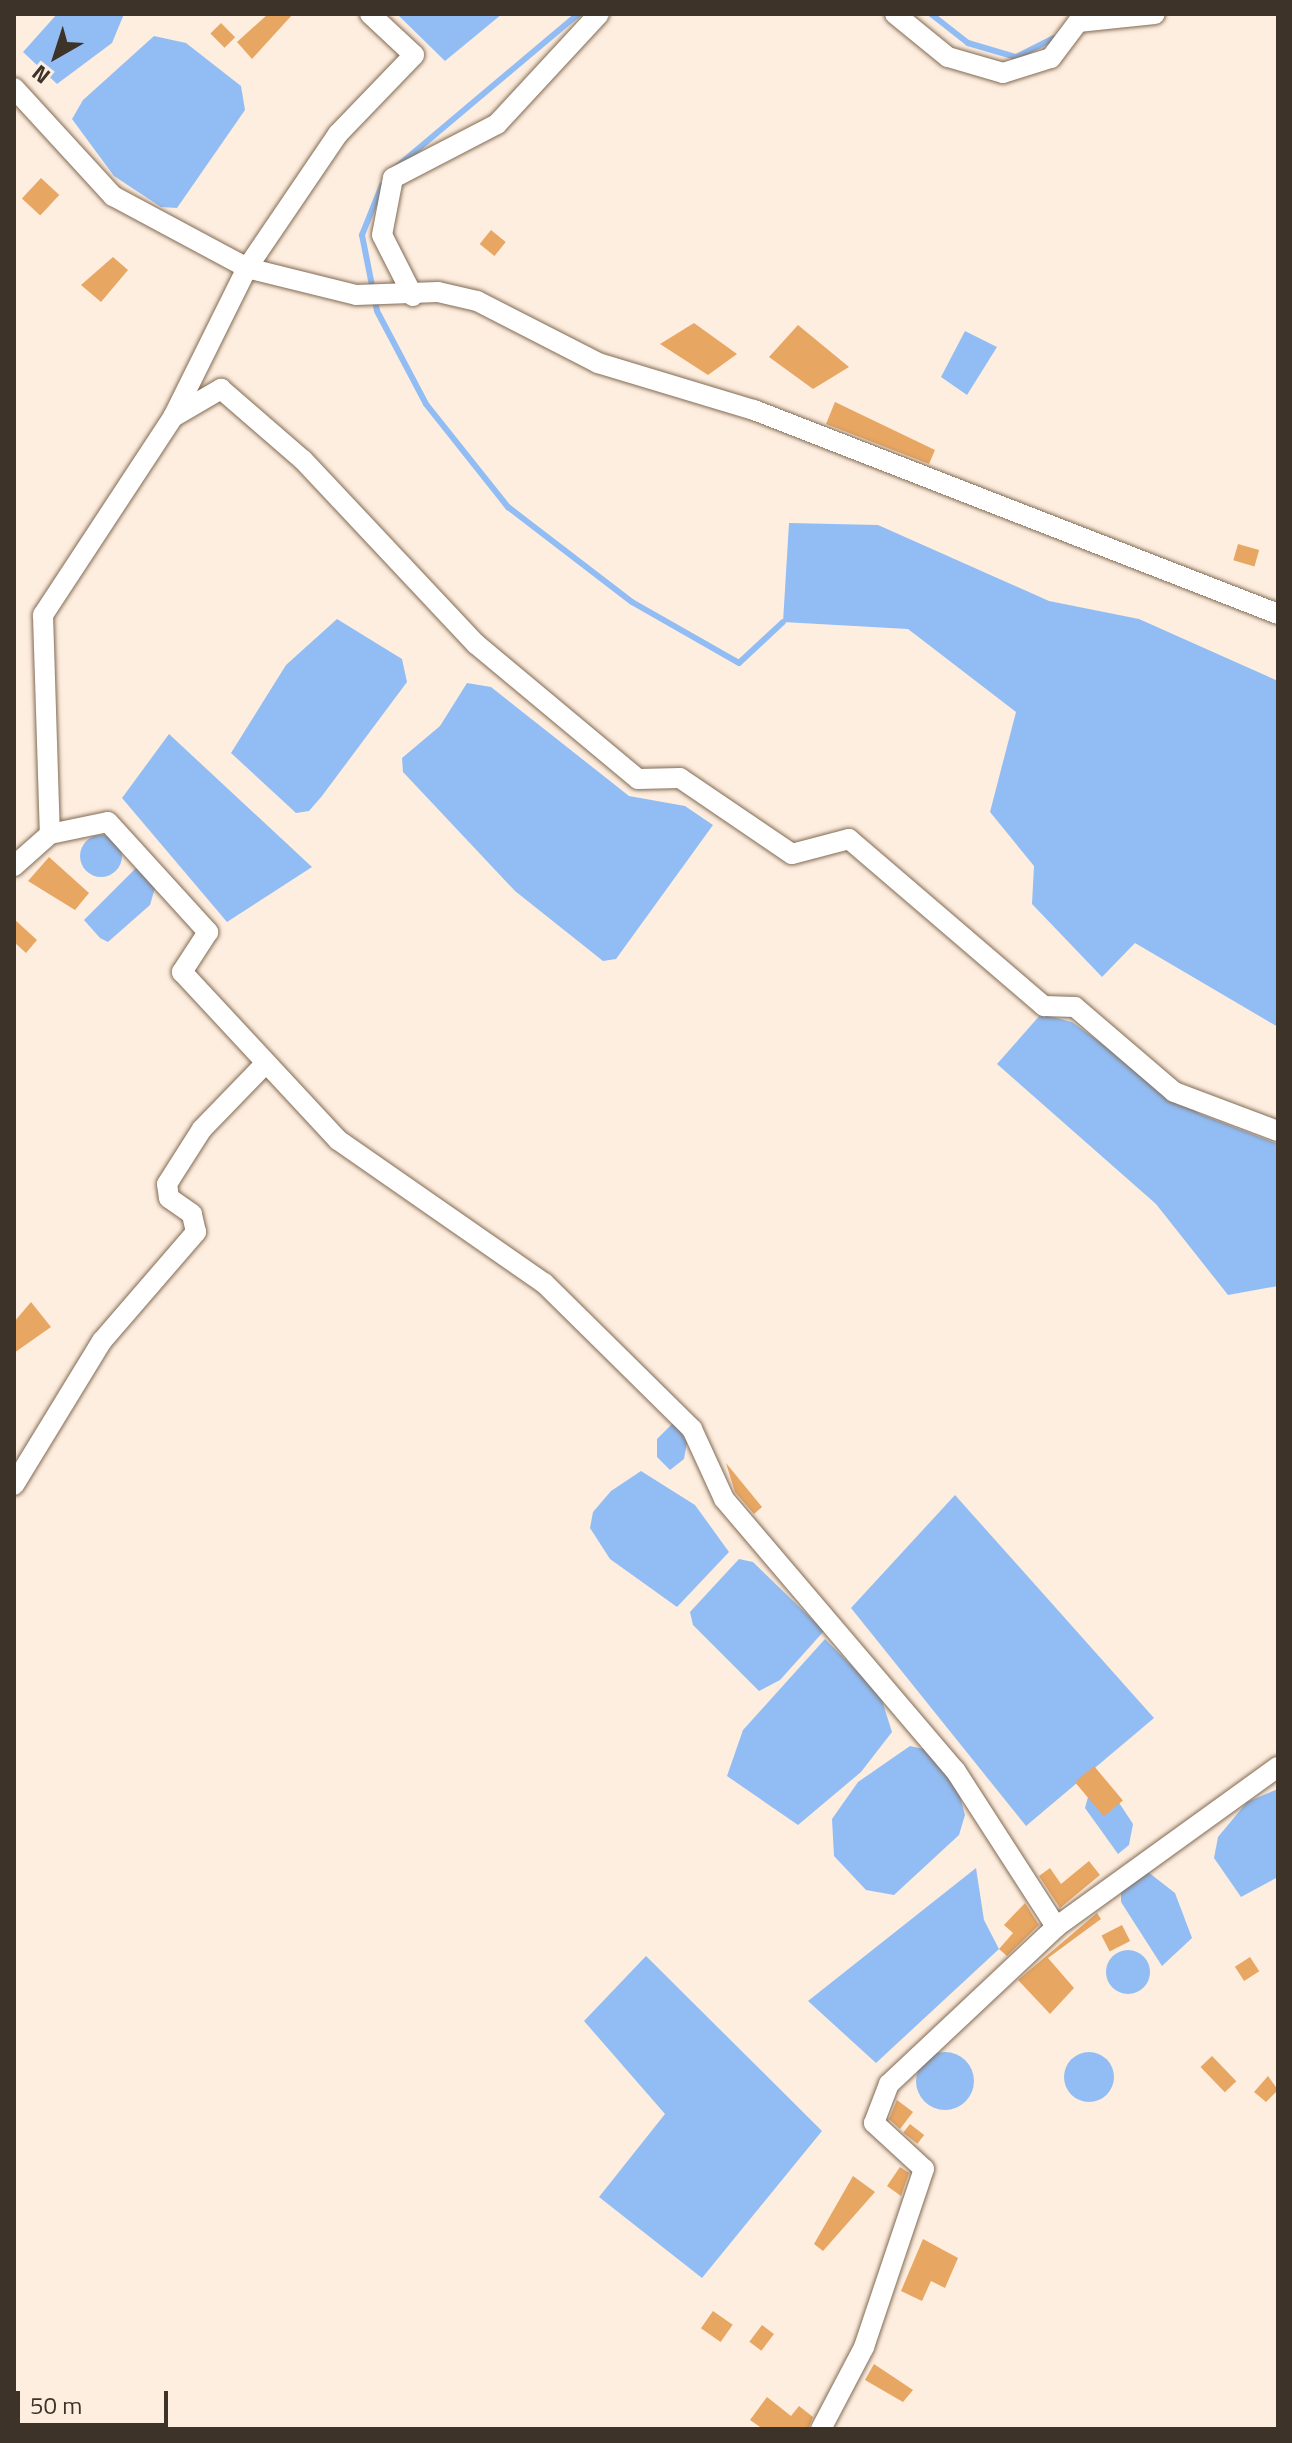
<!DOCTYPE html>
<html>
<head>
<meta charset="utf-8">
<style>
  body { margin:0 }
  #map { position:relative; width:1292px; height:2443px; overflow:hidden; background:#feeedf; font-family:"Titillium Web",sans-serif }
  div>[style] { position:absolute }
  .water>* { inset:0; background:#92bdf4 }
  .round { border-radius:50% }
  .stream>* { height:6px; margin:-3px; padding:0 3px; transform-origin:3px; border-radius:3px; background:#92bdf4 }
  .building>* { inset:0; background:#e7a662; transform-origin:0 0 }
  .roads { filter:drop-shadow(0 0 2px #816a53) drop-shadow(0 0 2px #816a53) }
  .street>* { height:20px; margin:-10px; padding:0 10px; transform-origin:10px; border-radius:10px; background:#fff }
  span { translate:-50% -50%; white-space:nowrap; text-align:center; line-height:1.15; -webkit-text-stroke:6px #feeedf; paint-order:stroke }
  .frame { position:absolute; inset:0; border:16px solid #3d3329; pointer-events:none }
  .north { position:absolute; left:16px; top:16px; width:80px; height:80px; -webkit-text-stroke:6px #feeedf; paint-order:stroke; rotate:219deg; font-size:22px; font-weight:700; line-height:32px; text-align:center; color:#3d3329 }
  .north::after { content:''; display:block; margin:auto; width:28px; height:36px; background:#3d3329; clip-path:polygon(50% 0,100% 100%,50% 72%,0 100%) }
  .scale { position:absolute; left:16px; top:2391px; width:152px; height:36px; box-sizing:border-box; border:4px solid #3d3329; border-top:0; padding-left:10px; font-size:24px; line-height:28px; white-space:nowrap; color:#3d3329; -webkit-text-stroke:6px #feeedf; paint-order:stroke }
</style>
</head>
<body>
<div id="map">
  <div class="water">
    <div style="clip-path:polygon(57px 14px,124px 14px,112px 43px,57px 84px,23px 52px)"></div>
    <div style="clip-path:polygon(397px 14px,502px 14px,445px 61px)"></div>
    <div style="clip-path:polygon(154px 36px,186px 43px,241px 86px,245px 110px,177px 208px,161px 207px,114px 176px,72px 119px,83px 100px)"></div>
    <div style="clip-path:polygon(965px 331px,997px 347px,967px 395px,941px 377px)"></div>
    <div style="clip-path:polygon(789px 523px,878px 525px,1049px 601px,1139px 619px,1278px 681px,1278px 1027px,1135px 943px,1102px 977px,1032px 904px,1034px 866px,990px 812px,1016px 712px,908px 629px,783px 622px)"></div>
    <div style="clip-path:polygon(337px 619px,402px 659px,407px 682px,322px 796px,309px 811px,296px 813px,231px 753px,286px 665px)"></div>
    <div style="clip-path:polygon(467px 683px,491px 687px,629px 796px,685px 806px,713px 825px,616px 959px,603px 961px,515px 891px,403px 772px,402px 758px,440px 726px)"></div>
    <div style="clip-path:polygon(169px 734px,312px 867px,227px 922px,122px 798px)"></div>
    <div class="round" style="left:80px;top:835px;width:42px;height:42px"></div>
    <div style="clip-path:polygon(138px 866px,155px 888px,150px 905px,108px 942px,100px 938px,84px 920px)"></div>
    <div style="clip-path:polygon(1041px 1014px,1072px 1022px,1200px 1114px,1278px 1144px,1278px 1286px,1228px 1295px,1156px 1204px,997px 1064px)"></div>
    <div style="clip-path:polygon(674px 1422px,687px 1442px,684px 1459px,670px 1470px,657px 1457px,657px 1439px)"></div>
    <div style="clip-path:polygon(641px 1471px,695px 1505px,729px 1552px,677px 1607px,610px 1559px,590px 1528px,593px 1512px,611px 1491px)"></div>
    <div style="clip-path:polygon(955px 1495px,1154px 1718px,1026px 1826px,851px 1608px)"></div>
    <div style="clip-path:polygon(739px 1559px,753px 1562px,824px 1631px,780px 1680px,759px 1691px,693px 1625px,690px 1612px)"></div>
    <div style="clip-path:polygon(825px 1639px,880px 1694px,892px 1732px,861px 1772px,798px 1825px,727px 1776px,743px 1730px)"></div>
    <div style="clip-path:polygon(910px 1746px,928px 1750px,958px 1789px,965px 1815px,959px 1835px,894px 1895px,866px 1890px,834px 1856px,832px 1819px,858px 1782px)"></div>
    <div style="clip-path:polygon(1278px 1789px,1278px 1877px,1241px 1897px,1214px 1858px,1218px 1837px,1247px 1802px)"></div>
    <div style="clip-path:polygon(1114px 1795px,1133px 1824px,1129px 1845px,1118px 1854px,1085px 1808px,1088px 1797px)"></div>
    <div style="clip-path:polygon(976px 1868px,984px 1920px,999px 1949px,876px 2063px,808px 2001px)"></div>
    <div style="clip-path:polygon(1148px 1872px,1175px 1893px,1192px 1938px,1162px 1966px,1121px 1902px,1121px 1886px)"></div>
    <div class="round" style="left:1106px;top:1950px;width:44px;height:44px"></div>
    <div style="clip-path:polygon(646px 1956px,822px 2131px,702px 2278px,599px 2197px,665px 2114px,584px 2021px)"></div>
    <div class="round" style="left:1064px;top:2052px;width:50px;height:50px"></div>
    <div class="round" style="left:916px;top:2052px;width:58px;height:58px"></div>
  </div>
  <div class="stream">
    <div style="left:931px;top:14px;width:47px;rotate:38.1deg"></div>
    <div style="left:968px;top:43px;width:50px;rotate:16.3deg"></div>
    <div style="left:1016px;top:57px;width:42px;rotate:-26.6deg"></div>
    <div style="left:387px;top:175px;width:250px;rotate:-40.1deg"></div>
    <div style="left:382px;top:185px;width:54px;rotate:111.8deg"></div>
    <div style="left:362px;top:235px;width:77px;rotate:78.8deg"></div>
    <div style="left:377px;top:311px;width:105px;rotate:62.2deg"></div>
    <div style="left:426px;top:404px;width:132px;rotate:51.5deg"></div>
    <div style="left:508px;top:507px;width:156px;rotate:37.5deg"></div>
    <div style="left:632px;top:602px;width:123px;rotate:29.7deg"></div>
    <div style="left:739px;top:663px;width:60px;rotate:-43deg"></div>
  </div>
  <div class="building">
    <div style="clip-path:polygon(268px 14px,293px 14px,252px 59px,237px 42px)"></div>
    <div style="left:221px;top:23px;width:20px;height:15px;rotate:45deg"></div>
    <div style="left:41px;top:178px;width:25px;height:28px;rotate:43deg"></div>
    <div style="left:491px;top:230px;width:19px;height:18px;rotate:39deg"></div>
    <div style="clip-path:polygon(113px 257px,128px 270px,101px 302px,81px 285px)"></div>
    <div style="clip-path:polygon(694px 323px,737px 354px,708px 375px,660px 344px)"></div>
    <div style="clip-path:polygon(798px 325px,849px 367px,813px 389px,769px 357px)"></div>
    <div style="clip-path:polygon(835px 402px,935px 450px,929px 464px,826px 424px)"></div>
    <div style="left:1238px;top:544px;width:22px;height:17px;rotate:16deg"></div>
    <div style="clip-path:polygon(49px 857px,89px 893px,75px 910px,28px 881px)"></div>
    <div style="clip-path:polygon(14px 919px,37px 940px,26px 953px,14px 942px)"></div>
    <div style="clip-path:polygon(31px 1302px,51px 1327px,14px 1353px,14px 1322px)"></div>
    <div style="clip-path:polygon(726px 1463px,762px 1507px,754px 1514px,735px 1492px)"></div>
    <div style="left:1094px;top:1766px;width:45px;height:25px;rotate:50deg"></div>
    <div style="clip-path:polygon(1089px 1861px,1100px 1875px,1060px 1908px,1039px 1876px,1050px 1868px,1061px 1884px)"></div>
    <div style="clip-path:polygon(1025px 1903px,1039px 1925px,1007px 1956px,999px 1949px,1013px 1933px,1004px 1925px)"></div>
    <div style="clip-path:polygon(1097px 1913px,1101px 1919px,1048px 1958px,1074px 1988px,1050px 2014px,1018px 1980px)"></div>
    <div style="left:1122px;top:1925px;width:18px;height:23px;rotate:63deg"></div>
    <div style="left:1250px;top:1957px;width:17px;height:18px;rotate:57deg"></div>
    <div style="left:1212px;top:2056px;width:35px;height:16px;rotate:46deg"></div>
    <div style="clip-path:polygon(1268px 2076px,1278px 2090px,1266px 2102px,1254px 2092px)"></div>
    <div style="clip-path:polygon(897px 2100px,913px 2112px,900px 2129px,889px 2119px)"></div>
    <div style="left:910px;top:2124px;width:18px;height:11px;rotate:38deg"></div>
    <div style="clip-path:polygon(900px 2167px,909px 2173px,901px 2196px,887px 2186px)"></div>
    <div style="clip-path:polygon(853px 2176px,875px 2192px,823px 2251px,814px 2244px)"></div>
    <div style="clip-path:polygon(923px 2239px,958px 2258px,945px 2288px,931px 2281px,922px 2301px,901px 2291px)"></div>
    <div style="left:713px;top:2311px;width:24px;height:21px;rotate:35deg"></div>
    <div style="left:762px;top:2325px;width:15px;height:21px;rotate:37deg"></div>
    <div style="clip-path:polygon(874px 2364px,913px 2390px,903px 2402px,865px 2380px)"></div>
    <div style="clip-path:polygon(767px 2397px,791px 2416px,799px 2406px,813px 2417px,808px 2429px,763px 2429px,750px 2420px)"></div>
  </div>
  <div class="roads">
    <div class="street">
      <div style="left:370px;top:14px;width:60px;rotate:43deg"></div>
      <div style="left:414px;top:55px;width:110px;rotate:133.9deg"></div>
      <div style="left:338px;top:134px;width:162px;rotate:124.2deg"></div>
      <div style="left:247px;top:268px;width:166px;rotate:116.4deg"></div>
      <div style="left:173px;top:417px;width:56px;rotate:-30.3deg"></div>
      <div style="left:221px;top:389px;width:108px;rotate:40.9deg"></div>
      <div style="left:303px;top:460px;width:253px;rotate:46.8deg"></div>
      <div style="left:476px;top:644px;width:211px;rotate:39.8deg"></div>
      <div style="left:638px;top:779px;width:42px;rotate:-1.4deg"></div>
      <div style="left:680px;top:778px;width:135px;rotate:34.2deg"></div>
      <div style="left:792px;top:854px;width:59px;rotate:-14.7deg"></div>
      <div style="left:849px;top:839px;width:257px;rotate:40.6deg"></div>
      <div style="left:1044px;top:1006px;width:31px;rotate:2deg"></div>
      <div style="left:1075px;top:1007px;width:130px;rotate:40.6deg"></div>
      <div style="left:1174px;top:1092px;width:111px;rotate:20.6deg"></div>
      <div style="left:895px;top:14px;width:68px;rotate:39.1deg"></div>
      <div style="left:948px;top:57px;width:57px;rotate:16.2deg"></div>
      <div style="left:1003px;top:73px;width:50px;rotate:-17.4deg"></div>
      <div style="left:1051px;top:58px;width:45px;rotate:-53.1deg"></div>
      <div style="left:1078px;top:22px;width:77px;rotate:-5.9deg"></div>
      <div style="left:14px;top:88px;width:147px;rotate:47.5deg"></div>
      <div style="left:113px;top:196px;width:152px;rotate:28.2deg"></div>
      <div style="left:247px;top:268px;width:112px;rotate:13.9deg"></div>
      <div style="left:356px;top:295px;width:82px;rotate:-2.1deg"></div>
      <div style="left:438px;top:292px;width:40px;rotate:13deg"></div>
      <div style="left:477px;top:301px;width:136px;rotate:27.1deg"></div>
      <div style="left:598px;top:363px;width:163px;rotate:16.8deg"></div>
      <div style="left:754px;top:410px;width:562px;rotate:21.27deg"></div>
      <div style="left:413px;top:296px;width:68px;rotate:-116.9deg"></div>
      <div style="left:382px;top:235px;width:58px;rotate:-79.1deg"></div>
      <div style="left:393px;top:178px;width:117px;rotate:-27.4deg"></div>
      <div style="left:497px;top:124px;width:150px;rotate:-47.2deg"></div>
      <div style="left:173px;top:417px;width:237px;rotate:123.3deg"></div>
      <div style="left:43px;top:615px;width:219px;rotate:88.2deg"></div>
      <div style="left:50px;top:834px;width:59px;rotate:-11.7deg"></div>
      <div style="left:108px;top:822px;width:149px;rotate:47.7deg"></div>
      <div style="left:208px;top:932px;width:48px;rotate:123deg"></div>
      <div style="left:182px;top:972px;width:229px;rotate:47.1deg"></div>
      <div style="left:338px;top:1140px;width:251px;rotate:34.8deg"></div>
      <div style="left:544px;top:1283px;width:208px;rotate:44.6deg"></div>
      <div style="left:692px;top:1429px;width:77px;rotate:65.4deg"></div>
      <div style="left:724px;top:1499px;width:356px;rotate:49.6deg"></div>
      <div style="left:955px;top:1770px;width:187px;rotate:57.2deg"></div>
      <div style="left:1056px;top:1927px;width:274px;rotate:-35.8deg"></div>
      <div style="left:14px;top:866px;width:48px;rotate:-41.6deg"></div>
      <div style="left:14px;top:1485px;width:169px;rotate:-58.6deg"></div>
      <div style="left:102px;top:1341px;width:144px;rotate:-49.2deg"></div>
      <div style="left:196px;top:1232px;width:18px;rotate:-103deg"></div>
      <div style="left:192px;top:1214px;width:28px;rotate:-145deg"></div>
      <div style="left:169px;top:1198px;width:14px;rotate:-98deg"></div>
      <div style="left:167px;top:1184px;width:65px;rotate:-57.5deg"></div>
      <div style="left:202px;top:1129px;width:92px;rotate:-45.9deg"></div>
      <div style="left:821px;top:2429px;width:93px;rotate:-62.3deg"></div>
      <div style="left:864px;top:2347px;width:188px;rotate:-71.4deg"></div>
      <div style="left:924px;top:2169px;width:68px;rotate:-137.4deg"></div>
      <div style="left:874px;top:2123px;width:42px;rotate:-69deg"></div>
      <div style="left:889px;top:2084px;width:229px;rotate:-43.2deg"></div>
    </div>
  </div>
  <div class="frame"></div>
  <div class="north">N</div>
  <div class="scale">50 m</div>
</div>
</body>
</html>
